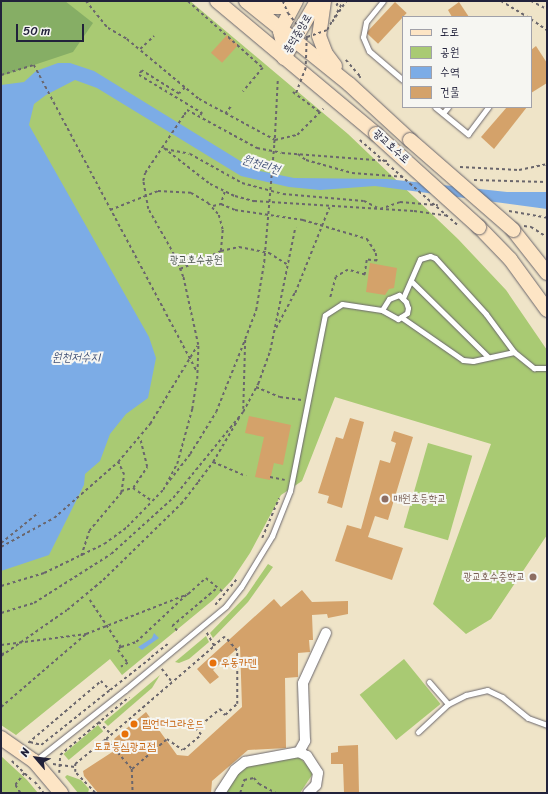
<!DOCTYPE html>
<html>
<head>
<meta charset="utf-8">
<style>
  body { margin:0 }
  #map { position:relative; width:548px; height:794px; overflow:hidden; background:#efe4c8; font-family:Sriracha,"Poor Story",sans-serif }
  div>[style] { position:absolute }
  .green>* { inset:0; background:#a9ca73; transform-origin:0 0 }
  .forest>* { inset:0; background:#86ae65 }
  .water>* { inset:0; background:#7cace6 }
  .building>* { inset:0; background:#d4a26a; transform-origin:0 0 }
  .path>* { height:1.5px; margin-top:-0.75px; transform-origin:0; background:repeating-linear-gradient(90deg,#6a666c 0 3px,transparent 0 6px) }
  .roads { filter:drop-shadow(0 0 1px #6a666c) drop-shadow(0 0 1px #6a666c) }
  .lane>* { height:5px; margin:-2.5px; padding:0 2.5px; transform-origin:2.5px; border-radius:2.5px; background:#fff }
  .street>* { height:10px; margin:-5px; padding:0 5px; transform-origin:5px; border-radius:5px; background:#fff }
  .secondary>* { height:14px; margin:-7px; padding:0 7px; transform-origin:7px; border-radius:7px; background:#fde5c5 }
  .path-bridge>* { height:1.5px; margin-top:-0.75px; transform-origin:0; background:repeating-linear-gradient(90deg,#6a666c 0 3px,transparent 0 6px) }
  .bridges { filter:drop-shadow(0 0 1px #6a666c) drop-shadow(0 0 1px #6a666c) }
  .secondary-bridge>* { height:14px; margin:-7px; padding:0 7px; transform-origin:7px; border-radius:7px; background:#fde5c5 }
  .dots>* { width:11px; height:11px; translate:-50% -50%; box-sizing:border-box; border:2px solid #f6f6f2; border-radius:50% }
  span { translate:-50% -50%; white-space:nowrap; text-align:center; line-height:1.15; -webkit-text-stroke:4px #f6f6f2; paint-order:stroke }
  .street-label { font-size:11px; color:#22223b }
  .park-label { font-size:11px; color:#4a544c }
  .education-label { font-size:11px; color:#785e54 }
  .left { translate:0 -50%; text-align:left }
  .right { translate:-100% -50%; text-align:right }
  .food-label { font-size:11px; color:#c56008 }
  .water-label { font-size:12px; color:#425277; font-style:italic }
  .frame { position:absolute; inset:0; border:2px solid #22223b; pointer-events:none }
  .legend { position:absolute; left:402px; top:16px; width:130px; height:92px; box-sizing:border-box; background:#f6f6f2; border:1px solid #a1a1a9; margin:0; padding:5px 7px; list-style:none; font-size:12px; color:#22223b }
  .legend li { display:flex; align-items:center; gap:8px; height:20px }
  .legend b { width:20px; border:1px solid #a1a1a9 }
  .north { position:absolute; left:16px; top:738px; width:40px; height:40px; -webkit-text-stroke:3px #f6f6f2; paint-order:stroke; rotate:298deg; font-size:11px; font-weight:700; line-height:16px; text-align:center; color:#22223b }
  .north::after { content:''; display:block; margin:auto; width:14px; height:18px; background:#22223b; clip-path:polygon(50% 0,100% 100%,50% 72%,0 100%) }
  .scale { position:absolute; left:16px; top:24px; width:68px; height:18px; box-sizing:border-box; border:2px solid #22223b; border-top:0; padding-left:5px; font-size:12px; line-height:14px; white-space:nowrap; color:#22223b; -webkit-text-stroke:3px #f6f6f2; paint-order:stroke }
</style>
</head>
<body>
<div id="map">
  <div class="green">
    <div style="clip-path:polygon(1px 1px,190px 1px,348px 134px,458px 239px,506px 290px,547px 350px,547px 535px,491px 619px,466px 634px,433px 604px,491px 444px,335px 397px,302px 481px,281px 495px,250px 553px,232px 580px,213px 600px,122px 675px,110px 659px,16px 735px,1px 725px)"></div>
    <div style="left:428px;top:443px;width:46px;height:88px;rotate:16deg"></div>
    <div style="clip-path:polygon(268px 564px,273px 567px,248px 602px,213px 638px,210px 633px,246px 596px)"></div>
    <div style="clip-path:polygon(206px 636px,209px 642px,189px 659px,179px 663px,175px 662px)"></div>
    <div style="left:404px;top:659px;width:58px;height:57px;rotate:51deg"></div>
    <div style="clip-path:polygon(160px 675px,152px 688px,108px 726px,104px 722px)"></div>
    <div style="left:98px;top:725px;width:8px;height:45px;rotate:50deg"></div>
    <div style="clip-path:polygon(1px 756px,27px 780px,38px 793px,1px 793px)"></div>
    <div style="clip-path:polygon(298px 756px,312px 770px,312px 775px,300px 793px,223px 793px,237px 772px,247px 766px)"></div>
    <div style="clip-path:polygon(67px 775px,81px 780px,89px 789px,88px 793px,78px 793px,65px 777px)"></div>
  </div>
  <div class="forest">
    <div style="clip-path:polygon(1px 1px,65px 1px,93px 23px,73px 52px,1px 76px)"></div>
  </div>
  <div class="water">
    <div style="clip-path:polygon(58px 63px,70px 63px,94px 71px,255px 170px,294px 178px,387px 179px,507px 192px,547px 192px,547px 209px,375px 186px,320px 190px,289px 187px,241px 176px,97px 88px,75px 80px,46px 95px,34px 104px,29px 125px,149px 337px,156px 358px,148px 398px,126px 414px,110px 434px,100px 461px,85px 474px,84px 485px,49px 555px,1px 571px,1px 85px,24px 82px,36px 71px)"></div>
    <div style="clip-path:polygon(154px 633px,159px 638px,142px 650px,138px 647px,152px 638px)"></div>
  </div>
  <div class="building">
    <div style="left:395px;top:2px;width:16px;height:42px;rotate:43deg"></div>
    <div style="clip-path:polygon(459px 2px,469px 17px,452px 17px,448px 10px)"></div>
    <div style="left:227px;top:35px;width:15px;height:24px;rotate:42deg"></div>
    <div style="clip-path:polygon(536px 46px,547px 63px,547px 83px,531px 93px,531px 50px)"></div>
    <div style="clip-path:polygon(507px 107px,527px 107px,494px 149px,481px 137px)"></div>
    <div style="clip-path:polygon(370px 263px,397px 268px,394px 288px,389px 289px,385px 295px,366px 292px)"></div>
    <div style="clip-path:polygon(249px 416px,291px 425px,283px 465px,274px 463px,270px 480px,255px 477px,264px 437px,245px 433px)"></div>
    <div style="clip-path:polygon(350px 418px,364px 422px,342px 508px,327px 503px,329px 496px,318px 493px,336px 437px,343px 439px)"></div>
    <div style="clip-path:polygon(394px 431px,413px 437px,388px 520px,375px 516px,368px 537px,403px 548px,392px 580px,335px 561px,347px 525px,361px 529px,380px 460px,390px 463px,396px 443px,391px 441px)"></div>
    <div style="clip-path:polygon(302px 590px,312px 602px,348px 601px,348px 614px,328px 618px,327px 614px,312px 615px,313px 640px,309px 640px,310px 652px,298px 653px,298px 677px,285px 678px,286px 748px,248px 750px,212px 781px,211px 793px,98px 793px,84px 776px,83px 771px,120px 747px,114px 739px,146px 712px,177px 755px,188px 756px,242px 707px,240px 646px,213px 670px,219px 677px,210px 684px,197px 669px,274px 599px,281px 607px)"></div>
    <div style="clip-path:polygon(358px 745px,359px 793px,344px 793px,343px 764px,331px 764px,331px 753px,338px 752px,338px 746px)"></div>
  </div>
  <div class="path">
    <div style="left:86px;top:1px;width:35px;rotate:51deg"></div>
    <div style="left:108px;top:28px;width:22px;rotate:30deg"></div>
    <div style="left:127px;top:39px;width:94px;rotate:39.8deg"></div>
    <div style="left:199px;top:99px;width:86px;rotate:28.3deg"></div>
    <div style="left:275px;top:140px;width:5px;rotate:101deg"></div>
    <div style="left:188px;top:1px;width:101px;rotate:41.8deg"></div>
    <div style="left:263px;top:68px;width:31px;rotate:130deg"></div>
    <div style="left:501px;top:1px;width:31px;rotate:31deg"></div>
    <div style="left:531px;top:1px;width:18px;rotate:27deg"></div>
    <div style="left:336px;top:6px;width:6px;rotate:-59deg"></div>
    <div style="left:334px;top:18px;width:19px;rotate:-62deg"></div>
    <div style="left:531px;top:19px;width:19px;rotate:35deg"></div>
    <div style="left:332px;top:22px;width:25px;rotate:-56deg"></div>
    <div style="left:140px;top:49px;width:19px;rotate:-43deg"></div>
    <div style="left:346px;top:60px;width:23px;rotate:49deg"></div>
    <div style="left:361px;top:77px;width:2px;rotate:153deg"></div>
    <div style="left:1px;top:75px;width:34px;rotate:-17deg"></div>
    <div style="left:34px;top:65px;width:347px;rotate:62deg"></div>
    <div style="left:278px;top:81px;width:59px;rotate:92.9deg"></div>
    <div style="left:275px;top:140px;width:23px;rotate:-13deg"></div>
    <div style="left:297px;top:135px;width:37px;rotate:-45deg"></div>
    <div style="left:185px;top:88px;width:8px;rotate:135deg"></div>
    <div style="left:179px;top:94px;width:44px;rotate:-148.1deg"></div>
    <div style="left:142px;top:71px;width:5px;rotate:127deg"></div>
    <div style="left:139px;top:75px;width:74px;rotate:31.1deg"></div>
    <div style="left:202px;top:113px;width:4px;rotate:117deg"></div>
    <div style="left:293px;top:92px;width:34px;rotate:37deg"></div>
    <div style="left:225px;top:114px;width:10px;rotate:-53deg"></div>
    <div style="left:164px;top:148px;width:58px;rotate:38deg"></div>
    <div style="left:210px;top:184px;width:28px;rotate:26deg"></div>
    <div style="left:235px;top:196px;width:20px;rotate:15deg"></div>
    <div style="left:254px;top:201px;width:160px;rotate:3.6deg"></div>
    <div style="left:414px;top:211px;width:35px;rotate:8deg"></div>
    <div style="left:165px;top:149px;width:25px;rotate:11deg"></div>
    <div style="left:190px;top:154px;width:60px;rotate:29.1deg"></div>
    <div style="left:242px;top:183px;width:42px;rotate:15deg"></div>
    <div style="left:283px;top:194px;width:81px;rotate:4.9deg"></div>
    <div style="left:364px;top:201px;width:18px;rotate:27deg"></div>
    <div style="left:380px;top:209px;width:21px;rotate:-19deg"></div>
    <div style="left:400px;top:202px;width:38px;rotate:5deg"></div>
    <div style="left:298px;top:154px;width:10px;rotate:37deg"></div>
    <div style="left:306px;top:160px;width:48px;rotate:15.8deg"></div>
    <div style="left:352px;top:173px;width:54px;rotate:4.2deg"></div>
    <div style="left:460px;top:167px;width:59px;rotate:2.9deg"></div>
    <div style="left:519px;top:170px;width:29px;rotate:-12deg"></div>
    <div style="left:474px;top:180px;width:73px;rotate:1.6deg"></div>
    <div style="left:225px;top:192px;width:13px;rotate:108deg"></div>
    <div style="left:221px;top:204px;width:15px;rotate:23deg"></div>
    <div style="left:235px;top:210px;width:69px;rotate:8.4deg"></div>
    <div style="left:303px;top:220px;width:67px;rotate:16.5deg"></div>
    <div style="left:367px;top:239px;width:17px;rotate:57deg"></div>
    <div style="left:376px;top:253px;width:8px;rotate:83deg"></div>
    <div style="left:377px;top:261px;width:10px;rotate:-174deg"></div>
    <div style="left:367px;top:260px;width:15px;rotate:98deg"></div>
    <div style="left:365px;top:275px;width:18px;rotate:-164deg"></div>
    <div style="left:348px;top:270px;width:14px;rotate:150deg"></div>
    <div style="left:336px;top:277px;width:23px;rotate:105deg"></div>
    <div style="left:213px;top:206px;width:8px;rotate:-14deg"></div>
    <div style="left:110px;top:210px;width:52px;rotate:-21.6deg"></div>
    <div style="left:158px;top:191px;width:33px;rotate:3deg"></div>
    <div style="left:191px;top:193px;width:20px;rotate:30deg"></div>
    <div style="left:208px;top:203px;width:16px;rotate:47deg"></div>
    <div style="left:219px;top:215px;width:16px;rotate:75deg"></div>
    <div style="left:223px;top:230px;width:21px;rotate:95deg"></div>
    <div style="left:509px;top:211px;width:39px;rotate:10deg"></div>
    <div style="left:524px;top:226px;width:7px;rotate:8deg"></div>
    <div style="left:531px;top:227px;width:19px;rotate:32deg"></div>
    <div style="left:180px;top:269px;width:45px;rotate:-23.7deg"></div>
    <div style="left:221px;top:251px;width:18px;rotate:-13deg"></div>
    <div style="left:239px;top:247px;width:31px;rotate:11deg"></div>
    <div style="left:269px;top:253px;width:22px;rotate:32deg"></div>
    <div style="left:276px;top:328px;width:40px;rotate:-62deg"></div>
    <div style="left:295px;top:293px;width:92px;rotate:-68.2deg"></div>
    <div style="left:256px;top:387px;width:26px;rotate:23deg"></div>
    <div style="left:280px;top:397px;width:22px;rotate:8deg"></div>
    <div style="left:243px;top:409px;width:70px;rotate:-88.4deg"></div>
    <div style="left:213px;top:462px;width:36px;rotate:23deg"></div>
    <div style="left:270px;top:477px;width:15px;rotate:11deg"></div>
    <div style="left:198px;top:482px;width:25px;rotate:-53deg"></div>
    <div style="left:213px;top:462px;width:53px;rotate:-59.6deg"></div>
    <div style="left:166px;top:485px;width:39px;rotate:-52deg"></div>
    <div style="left:190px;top:454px;width:49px;rotate:-58.2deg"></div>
    <div style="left:216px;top:412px;width:75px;rotate:-68.2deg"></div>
    <div style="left:133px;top:488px;width:23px;rotate:34deg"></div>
    <div style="left:163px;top:490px;width:30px;rotate:-62deg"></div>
    <div style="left:177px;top:464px;width:57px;rotate:-74.7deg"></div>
    <div style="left:192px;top:409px;width:30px;rotate:-81deg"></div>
    <div style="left:197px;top:379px;width:34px;rotate:-88deg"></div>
    <div style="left:198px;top:345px;width:70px;rotate:-102.4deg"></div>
    <div style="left:183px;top:277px;width:24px;rotate:-112deg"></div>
    <div style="left:174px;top:255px;width:53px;rotate:-119.5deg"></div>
    <div style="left:148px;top:209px;width:28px;rotate:-100deg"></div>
    <div style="left:143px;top:181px;width:8px;rotate:-76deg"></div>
    <div style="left:145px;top:173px;width:70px;rotate:-56.1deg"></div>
    <div style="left:184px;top:115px;width:6px;rotate:-59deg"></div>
    <div style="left:187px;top:110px;width:80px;rotate:28.5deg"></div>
    <div style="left:257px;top:148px;width:25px;rotate:11deg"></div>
    <div style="left:282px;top:153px;width:106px;rotate:4.3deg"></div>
    <div style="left:121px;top:491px;width:12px;rotate:-14deg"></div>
    <div style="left:133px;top:488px;width:25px;rotate:-56deg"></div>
    <div style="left:147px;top:467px;width:29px;rotate:-104deg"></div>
    <div style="left:262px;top:538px;width:43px;rotate:-67deg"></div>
    <div style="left:1px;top:543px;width:48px;rotate:-39deg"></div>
    <div style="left:1px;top:547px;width:60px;rotate:-28.7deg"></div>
    <div style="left:54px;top:518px;width:85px;rotate:-41.2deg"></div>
    <div style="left:118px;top:462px;width:50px;rotate:-49.9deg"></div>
    <div style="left:150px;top:424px;width:91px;rotate:-58.9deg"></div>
    <div style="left:81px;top:556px;width:26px;rotate:-72deg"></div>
    <div style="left:89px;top:531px;width:50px;rotate:-49.9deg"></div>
    <div style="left:121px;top:493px;width:18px;rotate:-81deg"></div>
    <div style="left:124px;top:475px;width:14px;rotate:-115deg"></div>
    <div style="left:1px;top:586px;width:45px;rotate:-16.8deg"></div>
    <div style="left:44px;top:573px;width:67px;rotate:-25.8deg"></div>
    <div style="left:104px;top:544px;width:29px;rotate:-36deg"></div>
    <div style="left:127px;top:527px;width:52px;rotate:-45.8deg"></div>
    <div style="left:90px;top:600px;width:56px;rotate:56.6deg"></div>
    <div style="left:121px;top:647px;width:4px;rotate:135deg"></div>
    <div style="left:118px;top:650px;width:16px;rotate:52deg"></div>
    <div style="left:128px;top:663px;width:8px;rotate:150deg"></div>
    <div style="left:215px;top:605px;width:34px;rotate:-50deg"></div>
    <div style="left:1px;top:613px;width:34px;rotate:-17deg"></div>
    <div style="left:34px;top:603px;width:91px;rotate:-32.5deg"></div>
    <div style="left:111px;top:554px;width:84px;rotate:-42.1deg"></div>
    <div style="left:173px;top:498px;width:111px;rotate:-50.9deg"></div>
    <div style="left:243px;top:412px;width:32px;rotate:-62deg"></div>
    <div style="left:258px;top:384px;width:35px;rotate:-70deg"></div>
    <div style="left:270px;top:351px;width:126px;rotate:-78.5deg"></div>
    <div style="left:177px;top:631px;width:7px;rotate:-135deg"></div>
    <div style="left:172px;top:626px;width:59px;rotate:-40.2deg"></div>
    <div style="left:1px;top:645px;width:86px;rotate:-7.4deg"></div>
    <div style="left:121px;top:647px;width:16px;rotate:-18deg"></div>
    <div style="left:136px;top:642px;width:69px;rotate:-43.2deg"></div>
    <div style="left:1px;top:654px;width:6px;rotate:-9deg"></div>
    <div style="left:151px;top:657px;width:23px;rotate:-38deg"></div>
    <div style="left:162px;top:669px;width:16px;rotate:52deg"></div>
    <div style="left:1px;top:707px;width:112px;rotate:-40.7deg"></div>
    <div style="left:86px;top:634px;width:110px;rotate:-21.4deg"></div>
    <div style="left:188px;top:594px;width:24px;rotate:-42deg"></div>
    <div style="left:206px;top:578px;width:21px;rotate:39deg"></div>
    <div style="left:99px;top:722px;width:17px;rotate:45deg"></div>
    <div style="left:106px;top:739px;width:143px;rotate:-40.7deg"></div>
    <div style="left:214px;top:646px;width:16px;rotate:-120deg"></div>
    <div style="left:30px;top:742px;width:11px;rotate:15deg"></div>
    <div style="left:41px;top:745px;width:88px;rotate:-38.6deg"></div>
    <div style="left:28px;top:743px;width:96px;rotate:-40.3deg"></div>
    <div style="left:101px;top:681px;width:13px;rotate:45deg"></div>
    <div style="left:110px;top:690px;width:53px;rotate:-38.2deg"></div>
    <div style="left:12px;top:761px;width:30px;rotate:44deg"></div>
    <div style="left:53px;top:764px;width:22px;rotate:8deg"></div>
    <div style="left:132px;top:769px;width:46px;rotate:-40.6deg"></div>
    <div style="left:167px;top:739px;width:19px;rotate:35deg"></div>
    <div style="left:183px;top:750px;width:23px;rotate:-40deg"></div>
    <div style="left:201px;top:735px;width:8px;rotate:-130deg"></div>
    <div style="left:196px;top:729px;width:31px;rotate:-40deg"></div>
    <div style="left:220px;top:709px;width:8px;rotate:50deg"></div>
    <div style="left:225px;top:715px;width:16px;rotate:-43deg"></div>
    <div style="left:237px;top:704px;width:53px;rotate:-90deg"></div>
    <div style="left:237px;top:651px;width:18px;rotate:-131deg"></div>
    <div style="left:225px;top:637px;width:14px;rotate:141deg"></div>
    <div style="left:59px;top:773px;width:18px;rotate:-87deg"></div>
    <div style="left:60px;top:755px;width:90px;rotate:-40deg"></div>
    <div style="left:35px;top:782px;width:14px;rotate:51deg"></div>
    <div style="left:20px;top:793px;width:9px;rotate:-122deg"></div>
    <div style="left:15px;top:785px;width:16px;rotate:-52deg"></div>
    <div style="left:95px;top:793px;width:29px;rotate:-134deg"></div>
    <div style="left:75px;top:772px;width:8px;rotate:-90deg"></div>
    <div style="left:75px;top:764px;width:40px;rotate:-39deg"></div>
    <div style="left:106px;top:739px;width:40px;rotate:49deg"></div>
    <div style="left:132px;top:769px;width:24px;rotate:88deg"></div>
    <div style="left:240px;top:793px;width:14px;rotate:-73deg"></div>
    <div style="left:244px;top:780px;width:10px;rotate:-11deg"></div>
    <div style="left:254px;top:778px;width:8px;rotate:50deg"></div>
    <div style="left:259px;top:784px;width:19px;rotate:28deg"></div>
    <div style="left:294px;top:793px;width:1px"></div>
  </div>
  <div class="roads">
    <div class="lane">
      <div style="left:383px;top:1px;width:27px;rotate:129deg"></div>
      <div style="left:366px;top:22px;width:15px;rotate:101deg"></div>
      <div style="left:363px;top:37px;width:15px;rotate:67deg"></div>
      <div style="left:369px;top:51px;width:45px;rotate:40.5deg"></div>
      <div style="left:435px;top:107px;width:43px;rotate:39.3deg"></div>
      <div style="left:468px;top:134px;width:34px;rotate:-53deg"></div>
      <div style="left:443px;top:113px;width:8px;rotate:-50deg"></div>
      <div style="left:411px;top:281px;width:108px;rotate:44.6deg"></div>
      <div style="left:399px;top:295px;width:10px;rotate:45deg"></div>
      <div style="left:406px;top:302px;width:6px;rotate:72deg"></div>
      <div style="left:408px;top:308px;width:5px;rotate:101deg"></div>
      <div style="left:407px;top:313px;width:11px;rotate:146deg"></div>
      <div style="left:398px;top:319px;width:18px;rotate:-151deg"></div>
      <div style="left:382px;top:310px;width:13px;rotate:-58deg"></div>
      <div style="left:389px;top:299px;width:11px;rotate:-22deg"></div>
      <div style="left:401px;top:317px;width:75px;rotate:34.7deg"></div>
      <div style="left:463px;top:360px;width:10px;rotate:6deg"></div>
      <div style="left:473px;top:361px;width:42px;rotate:-12.4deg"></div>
      <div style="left:514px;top:352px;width:47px;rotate:-126.4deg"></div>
      <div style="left:486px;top:314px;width:76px;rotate:-132.3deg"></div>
      <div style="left:435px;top:258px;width:5px;rotate:-158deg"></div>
      <div style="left:430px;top:256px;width:10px;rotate:163deg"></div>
      <div style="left:420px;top:259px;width:43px;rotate:113.6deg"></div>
      <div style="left:514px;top:352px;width:26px;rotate:39deg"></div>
      <div style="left:534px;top:368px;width:13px"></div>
      <div style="left:429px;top:682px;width:29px;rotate:49deg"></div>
      <div style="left:418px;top:732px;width:41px;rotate:-43deg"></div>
      <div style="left:448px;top:704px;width:20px;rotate:-27deg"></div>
      <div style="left:466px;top:695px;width:22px;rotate:-13deg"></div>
      <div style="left:487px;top:690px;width:17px;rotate:25deg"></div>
      <div style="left:502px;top:697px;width:33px;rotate:39deg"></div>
      <div style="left:528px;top:718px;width:20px;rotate:20deg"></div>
      <div style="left:35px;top:761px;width:115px;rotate:-38.3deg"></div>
      <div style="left:125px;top:690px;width:131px;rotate:-39.7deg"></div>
      <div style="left:226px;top:606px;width:24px;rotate:-52deg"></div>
      <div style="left:241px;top:587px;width:60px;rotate:-58.7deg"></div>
      <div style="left:272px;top:536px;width:48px;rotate:-68.2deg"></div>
      <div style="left:290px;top:491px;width:179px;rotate:-78.8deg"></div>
      <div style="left:325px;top:315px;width:20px;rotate:-33deg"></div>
      <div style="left:342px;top:304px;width:40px;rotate:8.5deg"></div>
    </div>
    <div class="street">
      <div style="left:299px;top:752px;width:13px;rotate:-61deg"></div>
      <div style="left:305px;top:741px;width:58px;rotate:-92deg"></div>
      <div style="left:303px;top:683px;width:55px;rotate:-65.3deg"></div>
      <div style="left:220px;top:793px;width:27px;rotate:-57deg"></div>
      <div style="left:235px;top:770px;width:13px;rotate:-39deg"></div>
      <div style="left:245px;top:762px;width:55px;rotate:-10.5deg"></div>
      <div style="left:299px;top:752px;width:9px;rotate:27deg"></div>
      <div style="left:307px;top:756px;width:20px;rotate:57deg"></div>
      <div style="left:318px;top:773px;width:12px;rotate:99deg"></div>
      <div style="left:316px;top:785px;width:11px;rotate:135deg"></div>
    </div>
    <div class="secondary">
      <div style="left:217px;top:1px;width:207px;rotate:39.9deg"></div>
      <div style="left:246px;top:1px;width:132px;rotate:38.9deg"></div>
      <div style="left:349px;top:84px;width:83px;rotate:42.6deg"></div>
      <div style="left:257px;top:1px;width:16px;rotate:22deg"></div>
      <div style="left:272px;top:7px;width:10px"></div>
      <div style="left:282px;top:7px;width:12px;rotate:-31deg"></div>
      <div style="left:324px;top:1px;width:35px;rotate:98deg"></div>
      <div style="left:319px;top:36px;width:19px;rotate:69deg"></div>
      <div style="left:326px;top:54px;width:15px;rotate:53deg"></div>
      <div style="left:282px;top:39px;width:8px;rotate:-104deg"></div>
      <div style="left:280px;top:31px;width:34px;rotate:-62deg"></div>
      <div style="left:284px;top:58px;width:66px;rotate:-59.9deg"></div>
      <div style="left:479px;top:227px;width:45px;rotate:45.9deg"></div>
      <div style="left:510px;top:259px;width:63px;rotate:54deg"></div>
      <div style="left:513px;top:230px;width:55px;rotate:51.7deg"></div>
      <div style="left:1px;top:738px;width:40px;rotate:34.9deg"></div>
      <div style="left:34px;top:761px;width:42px;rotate:49.8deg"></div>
    </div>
  </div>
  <div class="path-bridge">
    <div style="left:283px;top:1px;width:13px;rotate:67deg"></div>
    <div style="left:288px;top:13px;width:31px;rotate:52deg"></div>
    <div style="left:307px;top:37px;width:31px;rotate:92deg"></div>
    <div style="left:306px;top:68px;width:28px;rotate:111deg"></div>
    <div style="left:307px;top:37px;width:21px;rotate:-19deg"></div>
    <div style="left:327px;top:30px;width:10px;rotate:-61deg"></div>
    <div style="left:360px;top:140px;width:131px;rotate:41deg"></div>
    <div style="left:245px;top:339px;width:31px;rotate:-69deg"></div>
    <div style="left:256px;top:310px;width:49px;rotate:-80.5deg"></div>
    <div style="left:264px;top:262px;width:117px;rotate:-85.1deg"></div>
    <div style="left:1px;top:656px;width:80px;rotate:-34.9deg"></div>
    <div style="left:67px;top:610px;width:47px;rotate:-39.8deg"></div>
    <div style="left:103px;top:580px;width:109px;rotate:-44.3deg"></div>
    <div style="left:181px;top:504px;width:28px;rotate:-52deg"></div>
  </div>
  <div class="bridges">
    <div class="secondary-bridge">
      <div style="left:376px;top:134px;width:139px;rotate:42.1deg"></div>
      <div style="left:410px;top:140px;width:137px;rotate:41.1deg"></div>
    </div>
  </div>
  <div class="dots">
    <div style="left:385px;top:499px;background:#8d6e63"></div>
    <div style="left:533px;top:577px;background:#8d6e63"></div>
    <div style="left:213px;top:663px;background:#e8710a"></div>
    <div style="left:134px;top:724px;background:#e8710a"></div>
    <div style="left:125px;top:734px;background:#e8710a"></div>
  </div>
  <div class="street-label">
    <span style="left:298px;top:34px;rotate:-59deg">흥덕중앙로</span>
    <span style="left:391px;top:147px;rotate:42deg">광교호수로</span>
  </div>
  <div class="park-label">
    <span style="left:196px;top:260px">광교호수공원</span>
  </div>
  <div class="education-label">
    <span class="left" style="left:393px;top:499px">매원초등학교</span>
    <span class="right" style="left:525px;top:577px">광교호수중학교</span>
  </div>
  <div class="food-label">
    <span class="left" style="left:221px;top:663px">우동카덴</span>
    <span class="left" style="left:142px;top:724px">핌언더그라운드</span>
    <span style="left:125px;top:747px">도쿄등심광교점</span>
  </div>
  <div class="water-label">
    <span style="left:261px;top:165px;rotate:17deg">원천리천</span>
    <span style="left:76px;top:358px">원천저수지</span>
  </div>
  <div class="frame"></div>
  <ul class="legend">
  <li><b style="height:5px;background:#fde5c5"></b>도로</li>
  <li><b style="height:11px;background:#a9ca73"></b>공원</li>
  <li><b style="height:11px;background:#7cace6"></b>수역</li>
  <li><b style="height:11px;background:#d4a26a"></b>건물</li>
  </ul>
  <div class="north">N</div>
  <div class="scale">50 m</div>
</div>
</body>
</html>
